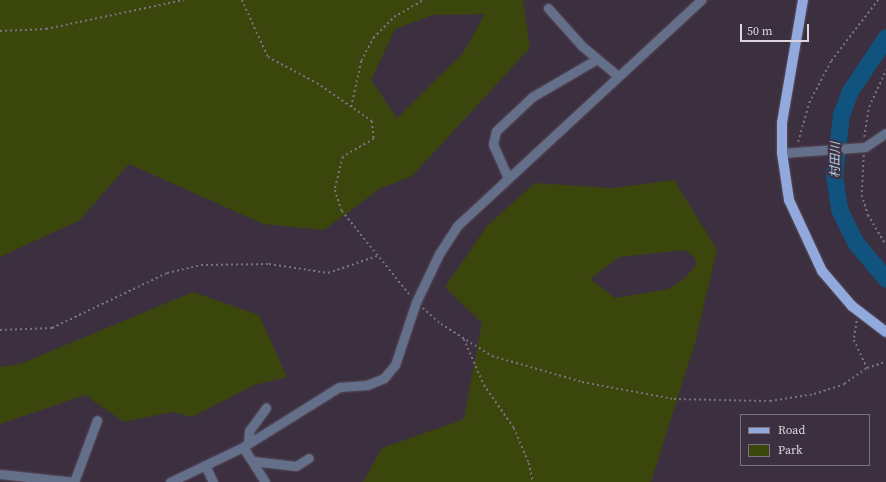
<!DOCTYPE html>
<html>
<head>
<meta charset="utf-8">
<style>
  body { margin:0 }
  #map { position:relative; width:886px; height:482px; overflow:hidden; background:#3c2f40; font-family:"Source Serif 4","Noto Sans JP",serif }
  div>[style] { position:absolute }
  .green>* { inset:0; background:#3b460c }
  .river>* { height:17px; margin:-8.5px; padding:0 8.5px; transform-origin:8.5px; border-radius:8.5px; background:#10537e }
  .path>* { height:1.5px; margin-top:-0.75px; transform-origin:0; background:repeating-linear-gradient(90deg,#7c717f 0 2px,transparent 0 5px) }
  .roads { filter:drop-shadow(0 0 1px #594d5d) drop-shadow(0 0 1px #594d5d) }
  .minor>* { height:9px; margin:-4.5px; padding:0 4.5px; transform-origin:4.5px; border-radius:4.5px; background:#647089 }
  .major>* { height:10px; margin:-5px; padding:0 5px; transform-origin:5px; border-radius:5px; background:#92a9dd }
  span { translate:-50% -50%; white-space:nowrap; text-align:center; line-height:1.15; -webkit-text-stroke:4px #3c2f40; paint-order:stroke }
  .water-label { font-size:12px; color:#b9d9f3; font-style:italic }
  .legend { position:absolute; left:740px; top:414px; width:130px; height:52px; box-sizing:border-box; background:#3c2f40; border:1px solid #7c7180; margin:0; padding:5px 7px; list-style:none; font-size:12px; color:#ddd5e0 }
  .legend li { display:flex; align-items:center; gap:8px; height:20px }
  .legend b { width:20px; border:1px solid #7c7180 }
  .scale { position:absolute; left:740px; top:24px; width:69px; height:18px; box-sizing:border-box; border:2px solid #ddd5e0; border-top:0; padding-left:5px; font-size:12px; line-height:14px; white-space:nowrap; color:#ddd5e0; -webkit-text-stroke:3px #3c2f40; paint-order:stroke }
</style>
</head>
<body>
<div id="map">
  <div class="green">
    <div style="clip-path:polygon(evenodd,0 0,523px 0,530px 48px,412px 176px,381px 188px,324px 230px,263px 224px,129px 164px,80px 220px,0 257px,0 0,485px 14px,463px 53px,397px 118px,371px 80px,395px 29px,433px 15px,485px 14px)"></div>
    <div style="clip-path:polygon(evenodd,674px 180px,717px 249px,695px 343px,651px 482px,363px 482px,382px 448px,464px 419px,482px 323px,445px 287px,487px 226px,535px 183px,612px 188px,674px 180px,685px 250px,695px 258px,696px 265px,683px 280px,668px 289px,615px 298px,591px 279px,619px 257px,685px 250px)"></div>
    <div style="clip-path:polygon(193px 292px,259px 315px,287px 377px,254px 385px,192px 417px,172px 412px,124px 422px,85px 395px,0 424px,0 367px,20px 364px)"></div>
  </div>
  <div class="river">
    <div style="left:886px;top:37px;width:65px;rotate:123.7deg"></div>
    <div style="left:850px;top:91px;width:25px;rotate:111deg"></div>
    <div style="left:841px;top:114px;width:62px;rotate:96.4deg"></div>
    <div style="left:834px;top:176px;width:33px;rotate:81deg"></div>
    <div style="left:839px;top:209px;width:37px;rotate:64deg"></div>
    <div style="left:855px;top:242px;width:48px;rotate:50deg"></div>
  </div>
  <div class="path">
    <div style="left:242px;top:0;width:63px;rotate:65.5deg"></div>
    <div style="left:268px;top:57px;width:55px;rotate:28deg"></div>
    <div style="left:317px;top:83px;width:67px;rotate:34.6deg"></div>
    <div style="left:372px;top:121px;width:18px;rotate:84deg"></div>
    <div style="left:374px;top:139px;width:36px;rotate:150deg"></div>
    <div style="left:343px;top:157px;width:34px;rotate:104deg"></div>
    <div style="left:335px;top:190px;width:22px;rotate:72deg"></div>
    <div style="left:342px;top:211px;width:107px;rotate:51.1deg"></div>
    <div style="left:0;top:31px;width:46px;rotate:-2.5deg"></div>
    <div style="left:46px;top:29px;width:141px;rotate:-11.9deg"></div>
    <div style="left:351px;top:107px;width:47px;rotate:-77.7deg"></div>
    <div style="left:361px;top:61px;width:26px;rotate:-62deg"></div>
    <div style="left:373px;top:38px;width:30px;rotate:-45deg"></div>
    <div style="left:394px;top:17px;width:34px;rotate:-30deg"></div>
    <div style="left:864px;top:137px;width:30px;rotate:-81deg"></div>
    <div style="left:869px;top:107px;width:41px;rotate:-65.3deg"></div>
    <div style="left:798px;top:142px;width:41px;rotate:-74.2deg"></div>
    <div style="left:809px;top:103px;width:47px;rotate:-62.4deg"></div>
    <div style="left:831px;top:61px;width:77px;rotate:-52.4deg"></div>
    <div style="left:864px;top:155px;width:40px;rotate:92.9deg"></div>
    <div style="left:862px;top:195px;width:21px;rotate:73deg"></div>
    <div style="left:868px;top:215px;width:35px;rotate:59deg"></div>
    <div style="left:423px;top:308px;width:24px;rotate:42deg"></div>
    <div style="left:441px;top:324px;width:60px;rotate:32.1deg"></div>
    <div style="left:492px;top:356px;width:94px;rotate:16.1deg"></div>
    <div style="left:582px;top:382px;width:94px;rotate:10.5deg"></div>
    <div style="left:674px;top:399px;width:96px;rotate:1.2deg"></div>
    <div style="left:770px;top:401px;width:45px;rotate:-9deg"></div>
    <div style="left:814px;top:394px;width:32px;rotate:-18deg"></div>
    <div style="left:844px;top:384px;width:28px;rotate:-35deg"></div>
    <div style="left:867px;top:368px;width:20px;rotate:-18deg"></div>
    <div style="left:857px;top:321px;width:19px;rotate:99deg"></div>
    <div style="left:854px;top:340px;width:31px;rotate:65deg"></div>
    <div style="left:0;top:330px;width:52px;rotate:-2.2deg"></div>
    <div style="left:52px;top:328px;width:127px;rotate:-25.6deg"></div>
    <div style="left:167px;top:273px;width:35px;rotate:-13deg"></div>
    <div style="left:201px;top:265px;width:68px;rotate:-0.8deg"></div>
    <div style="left:269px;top:264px;width:60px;rotate:8.7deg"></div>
    <div style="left:328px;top:273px;width:52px;rotate:-19.1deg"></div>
    <div style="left:464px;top:339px;width:50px;rotate:66.5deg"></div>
    <div style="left:484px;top:385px;width:52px;rotate:55.1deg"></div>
    <div style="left:514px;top:428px;width:38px;rotate:67deg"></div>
    <div style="left:529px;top:463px;width:19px;rotate:78deg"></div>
  </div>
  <div class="roads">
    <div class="minor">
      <div style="left:548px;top:8px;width:51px;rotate:48.2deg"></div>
      <div style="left:582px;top:46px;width:47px;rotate:39.8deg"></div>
      <div style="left:782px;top:153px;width:83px;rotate:-4.1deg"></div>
      <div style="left:865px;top:147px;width:25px;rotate:-34deg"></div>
      <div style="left:508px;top:178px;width:37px;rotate:-114deg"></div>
      <div style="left:493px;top:144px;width:13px;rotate:-77deg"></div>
      <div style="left:496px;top:131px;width:50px;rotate:-43.4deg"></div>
      <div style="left:532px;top:97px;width:75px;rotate:-30.3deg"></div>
      <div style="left:248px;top:443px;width:12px;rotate:-85deg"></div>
      <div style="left:249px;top:431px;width:29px;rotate:-54deg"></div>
      <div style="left:243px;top:447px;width:41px;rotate:57.8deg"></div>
      <div style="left:253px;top:461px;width:43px;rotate:6.6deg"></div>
      <div style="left:296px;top:466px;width:15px;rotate:-32deg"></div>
      <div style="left:205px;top:465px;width:19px;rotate:65deg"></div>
      <div style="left:0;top:474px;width:75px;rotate:6.1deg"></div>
      <div style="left:74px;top:482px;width:66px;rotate:-69.6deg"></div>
      <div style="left:170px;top:482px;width:81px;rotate:-25.6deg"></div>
      <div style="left:243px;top:447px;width:113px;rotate:-32deg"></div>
      <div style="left:339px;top:387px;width:28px;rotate:-4deg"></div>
      <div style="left:367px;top:385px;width:18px;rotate:-22deg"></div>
      <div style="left:384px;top:378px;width:17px;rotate:-50deg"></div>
      <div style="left:395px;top:365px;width:66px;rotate:-71.6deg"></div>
      <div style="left:416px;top:302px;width:53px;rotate:-64.4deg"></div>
      <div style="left:439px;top:254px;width:33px;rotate:-57deg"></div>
      <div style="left:457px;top:226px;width:333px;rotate:-42.8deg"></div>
    </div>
    <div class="major">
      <div style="left:803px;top:0;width:125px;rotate:99.7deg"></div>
      <div style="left:782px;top:123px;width:30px;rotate:90deg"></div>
      <div style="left:782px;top:153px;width:48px;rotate:81.5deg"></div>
      <div style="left:789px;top:200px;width:78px;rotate:65.1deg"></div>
      <div style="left:822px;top:271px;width:46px;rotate:49.4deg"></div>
      <div style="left:852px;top:306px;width:43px;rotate:37.4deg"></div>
    </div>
  </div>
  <div class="water-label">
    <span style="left:836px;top:160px;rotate:-89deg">村田川</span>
  </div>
  <ul class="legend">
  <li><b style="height:5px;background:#92a9dd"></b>Road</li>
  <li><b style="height:11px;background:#3b460c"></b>Park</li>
  </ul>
  <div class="scale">50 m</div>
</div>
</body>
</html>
